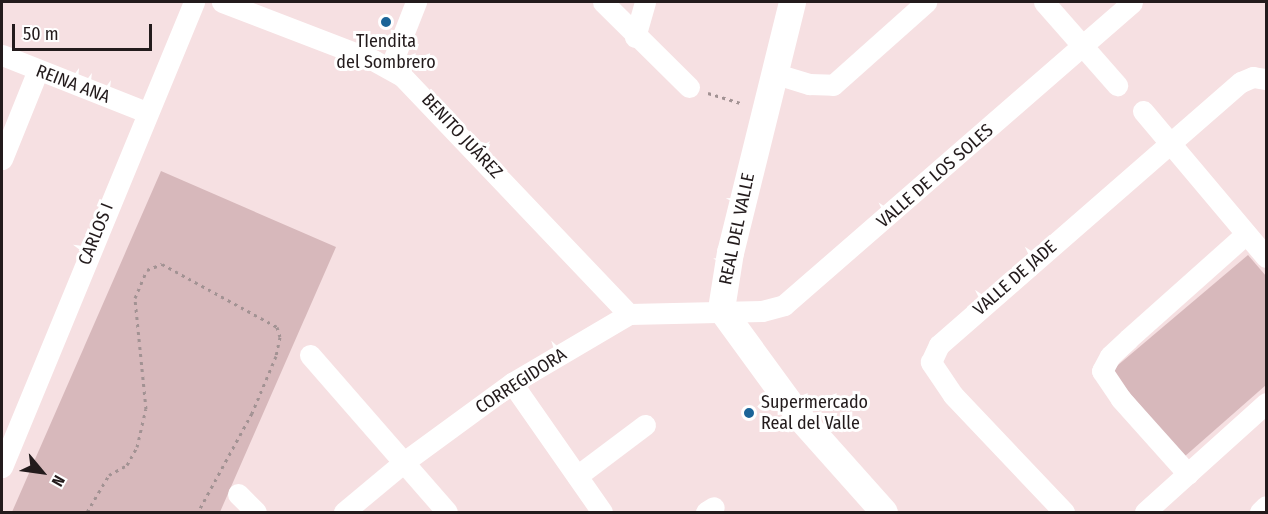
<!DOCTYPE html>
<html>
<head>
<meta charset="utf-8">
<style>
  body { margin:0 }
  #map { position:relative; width:1268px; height:514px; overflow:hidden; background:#f6e0e2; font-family:"Fira Sans Condensed",sans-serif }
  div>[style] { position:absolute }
  .green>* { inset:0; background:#d7b8bb }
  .path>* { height:3px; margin-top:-1.5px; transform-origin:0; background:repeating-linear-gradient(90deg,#a29293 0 3px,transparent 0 7.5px) }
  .minor>* { height:21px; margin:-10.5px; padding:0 10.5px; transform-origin:10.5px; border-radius:10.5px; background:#fff }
  .tertiary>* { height:27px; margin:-13.5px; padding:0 13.5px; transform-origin:13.5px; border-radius:13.5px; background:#fff }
  .dots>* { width:16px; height:16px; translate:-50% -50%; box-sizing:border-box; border:3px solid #fff; border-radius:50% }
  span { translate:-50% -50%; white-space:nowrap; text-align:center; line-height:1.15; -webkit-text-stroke:6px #fff; paint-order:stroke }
  .poi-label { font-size:18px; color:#231b1c }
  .left { translate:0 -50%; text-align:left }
  .street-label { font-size:18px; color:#231b1c }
  .frame { position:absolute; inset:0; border:3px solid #231b1c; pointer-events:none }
  .north { position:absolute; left:12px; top:442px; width:60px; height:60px; -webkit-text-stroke:4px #fff; paint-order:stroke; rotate:119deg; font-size:16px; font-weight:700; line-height:24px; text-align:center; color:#231b1c }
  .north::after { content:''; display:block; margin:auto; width:21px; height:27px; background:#231b1c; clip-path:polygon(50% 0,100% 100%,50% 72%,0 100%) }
  .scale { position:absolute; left:12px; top:24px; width:140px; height:27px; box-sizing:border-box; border:3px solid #231b1c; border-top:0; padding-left:8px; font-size:18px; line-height:21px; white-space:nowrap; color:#231b1c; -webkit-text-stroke:4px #fff; paint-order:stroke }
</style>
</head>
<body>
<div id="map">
  <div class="green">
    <div style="clip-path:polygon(161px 171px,336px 247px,220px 512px,12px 512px)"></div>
    <div style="clip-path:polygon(1248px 255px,1266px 276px,1266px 385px,1184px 457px,1111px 371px)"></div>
  </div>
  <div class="path">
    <div style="left:708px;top:93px;width:34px;rotate:17deg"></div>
    <div style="left:87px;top:512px;width:43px;rotate:-59.3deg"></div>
    <div style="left:109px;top:475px;width:21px;rotate:-29deg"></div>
    <div style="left:127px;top:465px;width:21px;rotate:-61deg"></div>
    <div style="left:137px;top:447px;width:39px;rotate:-77deg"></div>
    <div style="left:146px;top:409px;width:112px;rotate:-95.7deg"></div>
    <div style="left:135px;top:298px;width:30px;rotate:-67deg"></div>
    <div style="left:147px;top:270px;width:16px;rotate:-22deg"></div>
    <div style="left:162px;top:264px;width:131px;rotate:28.7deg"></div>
    <div style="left:277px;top:327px;width:10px;rotate:73deg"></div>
    <div style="left:280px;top:337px;width:19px;rotate:102deg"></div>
    <div style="left:276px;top:356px;width:62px;rotate:112.8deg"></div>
    <div style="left:252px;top:413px;width:113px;rotate:118.6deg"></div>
  </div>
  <div class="minor">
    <div style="left:222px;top:2px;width:162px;rotate:21deg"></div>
    <div style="left:373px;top:60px;width:33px;rotate:29deg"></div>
    <div style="left:402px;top:76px;width:329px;rotate:46.4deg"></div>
    <div style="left:603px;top:2px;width:121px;rotate:44.7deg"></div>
    <div style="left:1044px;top:2px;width:111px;rotate:48.7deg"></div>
    <div style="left:635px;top:37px;width:36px;rotate:-74deg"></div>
    <div style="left:2px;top:55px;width:155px;rotate:21.6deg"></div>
    <div style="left:390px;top:68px;width:71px;rotate:-68.5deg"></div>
    <div style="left:773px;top:73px;width:38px;rotate:17deg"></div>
    <div style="left:809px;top:84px;width:24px;rotate:2deg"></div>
    <div style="left:833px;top:85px;width:125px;rotate:-41.7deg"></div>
    <div style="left:1143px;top:111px;width:191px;rotate:49.9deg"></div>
    <div style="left:2px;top:159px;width:96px;rotate:-68deg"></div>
    <div style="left:310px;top:355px;width:208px;rotate:48.9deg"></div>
    <div style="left:512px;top:383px;width:157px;rotate:55.1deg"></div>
    <div style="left:2px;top:467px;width:503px;rotate:-67.56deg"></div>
    <div style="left:1188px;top:474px;width:101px;rotate:-131.8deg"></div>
    <div style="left:1121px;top:399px;width:34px;rotate:-124deg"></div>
    <div style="left:1102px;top:371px;width:17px;rotate:-62deg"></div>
    <div style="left:1110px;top:356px;width:25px;rotate:-43deg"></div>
    <div style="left:1128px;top:339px;width:158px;rotate:-41.7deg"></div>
    <div style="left:577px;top:476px;width:85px;rotate:-36.9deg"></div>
    <div style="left:238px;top:494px;width:25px;rotate:45deg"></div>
    <div style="left:344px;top:512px;width:78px;rotate:-39.8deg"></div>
    <div style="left:404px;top:462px;width:134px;rotate:-36.2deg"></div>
    <div style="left:512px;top:383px;width:136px;rotate:-30.5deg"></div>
    <div style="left:629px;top:314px;width:133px;rotate:-1.3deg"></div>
    <div style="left:762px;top:311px;width:23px;rotate:-15deg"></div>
    <div style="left:784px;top:305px;width:461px;rotate:-41deg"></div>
    <div style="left:706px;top:512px;width:9px;rotate:-32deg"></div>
    <div style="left:1064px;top:512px;width:161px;rotate:-133.5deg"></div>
    <div style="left:953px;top:395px;width:40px;rotate:-124deg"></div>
    <div style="left:931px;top:362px;width:19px;rotate:-65deg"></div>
    <div style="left:939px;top:345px;width:400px;rotate:-41.1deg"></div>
    <div style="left:1241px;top:82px;width:13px;rotate:-23deg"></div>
    <div style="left:1253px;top:77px;width:13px;rotate:9deg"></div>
    <div style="left:1145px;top:512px;width:163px;rotate:-42deg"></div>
    <div style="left:1260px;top:512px;width:8px;rotate:-45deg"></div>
  </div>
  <div class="tertiary">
    <div style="left:792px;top:2px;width:258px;rotate:103.9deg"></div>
    <div style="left:730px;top:252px;width:58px;rotate:99deg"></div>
    <div style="left:721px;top:309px;width:137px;rotate:53.9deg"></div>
    <div style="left:802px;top:420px;width:123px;rotate:48.3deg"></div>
  </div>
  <div class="dots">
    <div style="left:386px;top:22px;background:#1b6498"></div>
    <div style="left:749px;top:413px;background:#1b6498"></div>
  </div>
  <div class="poi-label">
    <span style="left:386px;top:52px">TIendita<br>del Sombrero</span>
    <span class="left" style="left:761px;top:413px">Supermercado<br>Real del Valle</span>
  </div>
  <div class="street-label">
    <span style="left:73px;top:84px;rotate:21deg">REINA ANA</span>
    <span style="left:462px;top:136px;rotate:47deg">BENITO JUÁREZ</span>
    <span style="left:935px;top:176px;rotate:-41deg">VALLE DE LOS SOLES</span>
    <span style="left:737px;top:229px;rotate:-78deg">REAL DEL VALLE</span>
    <span style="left:96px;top:234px;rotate:-68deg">CARLOS I</span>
    <span style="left:1015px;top:278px;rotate:-41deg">VALLE DE JADE</span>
    <span style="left:521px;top:381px;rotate:-33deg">CORREGIDORA</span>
  </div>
  <div class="frame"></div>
  <div class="north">N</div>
  <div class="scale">50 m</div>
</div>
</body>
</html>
